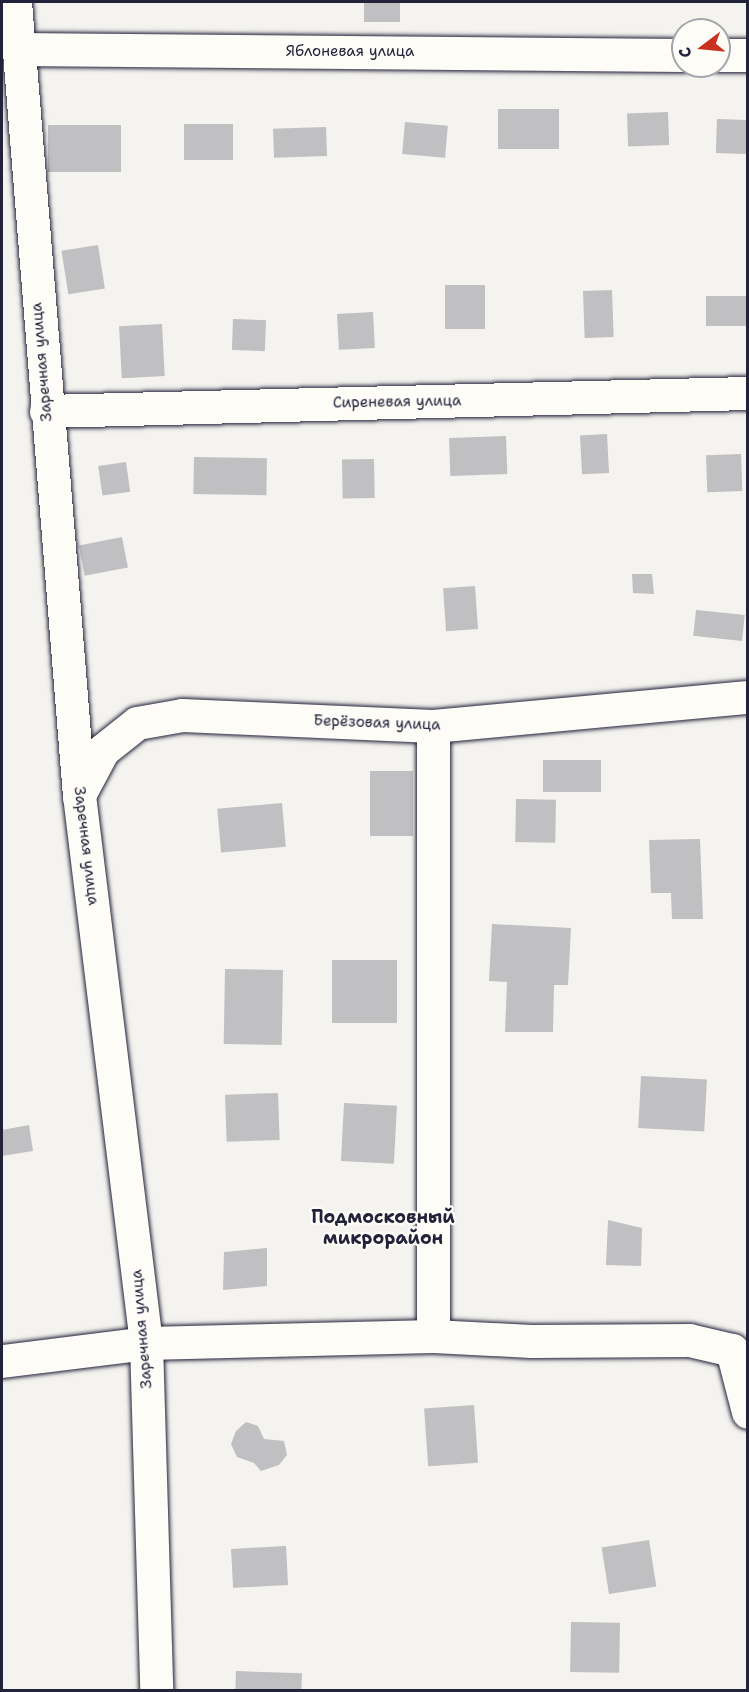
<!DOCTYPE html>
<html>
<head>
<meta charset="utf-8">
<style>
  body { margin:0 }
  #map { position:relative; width:749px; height:1692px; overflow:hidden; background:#f4f3ef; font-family:"Shantell Sans",sans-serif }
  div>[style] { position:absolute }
  .building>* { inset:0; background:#c0bfc2; transform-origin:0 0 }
  .roads { filter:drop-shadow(0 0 2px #22223b) drop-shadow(0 0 2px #22223b) }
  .minor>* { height:33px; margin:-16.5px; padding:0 16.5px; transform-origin:16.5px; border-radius:16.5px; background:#fdfcf7 }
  span { translate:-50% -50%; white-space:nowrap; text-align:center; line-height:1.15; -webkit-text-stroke:4.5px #fdfcf7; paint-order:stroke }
  .street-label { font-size:15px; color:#22223b }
  .quarter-label { font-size:18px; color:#22223b; font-weight:700 }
  .frame { position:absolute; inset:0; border:3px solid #22223b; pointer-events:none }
  .north { position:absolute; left:671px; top:18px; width:60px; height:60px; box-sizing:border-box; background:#fdfcf7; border:2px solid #a5a5ac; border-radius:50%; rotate:254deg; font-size:16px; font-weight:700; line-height:24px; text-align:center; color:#22223b }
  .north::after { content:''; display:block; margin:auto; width:21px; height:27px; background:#c8321e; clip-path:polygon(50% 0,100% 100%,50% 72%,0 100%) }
</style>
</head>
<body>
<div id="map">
  <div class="building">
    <div style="left:364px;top:2px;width:36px;height:20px"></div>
    <div style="left:559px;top:109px;width:40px;height:61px;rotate:90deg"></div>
    <div style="left:668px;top:112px;width:33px;height:41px;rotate:88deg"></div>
    <div style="left:717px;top:119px;width:30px;height:34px;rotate:2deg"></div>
    <div style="left:405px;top:122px;width:43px;height:32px;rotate:5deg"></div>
    <div style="left:184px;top:124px;width:49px;height:36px"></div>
    <div style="left:121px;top:125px;width:47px;height:73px;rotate:90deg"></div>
    <div style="left:326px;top:127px;width:29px;height:53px;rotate:88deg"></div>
    <div style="left:98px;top:245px;width:44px;height:37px;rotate:81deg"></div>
    <div style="left:445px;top:285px;width:40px;height:44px"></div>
    <div style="left:612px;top:290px;width:47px;height:29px;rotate:88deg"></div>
    <div style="left:747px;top:296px;width:30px;height:41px;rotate:90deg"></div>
    <div style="left:373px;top:312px;width:36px;height:36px;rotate:87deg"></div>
    <div style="left:233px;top:319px;width:33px;height:31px;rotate:2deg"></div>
    <div style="left:162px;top:324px;width:52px;height:43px;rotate:87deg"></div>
    <div style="left:607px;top:434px;width:39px;height:27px;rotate:87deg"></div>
    <div style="left:506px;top:436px;width:38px;height:57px;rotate:88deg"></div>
    <div style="left:741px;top:454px;width:37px;height:35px;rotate:88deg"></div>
    <div style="left:194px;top:457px;width:73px;height:37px;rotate:1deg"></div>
    <div style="left:374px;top:459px;width:39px;height:32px;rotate:89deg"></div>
    <div style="left:126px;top:462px;width:30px;height:28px;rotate:82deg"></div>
    <div style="left:122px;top:537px;width:31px;height:44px;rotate:79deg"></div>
    <div style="clip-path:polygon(632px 574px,652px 574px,654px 594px,633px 593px)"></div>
    <div style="left:475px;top:586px;width:43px;height:32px;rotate:86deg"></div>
    <div style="left:696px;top:610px;width:49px;height:26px;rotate:6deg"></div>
    <div style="left:543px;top:760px;width:58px;height:32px"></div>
    <div style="left:370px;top:771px;width:43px;height:65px"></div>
    <div style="left:516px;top:799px;width:40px;height:43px;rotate:1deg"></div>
    <div style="left:282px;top:803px;width:44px;height:65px;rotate:85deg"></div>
    <div style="clip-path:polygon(700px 839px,703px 919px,672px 919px,671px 893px,651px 893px,649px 840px)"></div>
    <div style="clip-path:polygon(492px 924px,571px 928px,568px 985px,554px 985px,553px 1032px,505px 1032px,507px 982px,489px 981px)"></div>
    <div style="left:332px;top:960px;width:65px;height:63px"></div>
    <div style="left:225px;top:969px;width:58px;height:75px;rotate:1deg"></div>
    <div style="left:641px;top:1076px;width:66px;height:52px;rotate:3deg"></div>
    <div style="left:278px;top:1093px;width:47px;height:53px;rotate:88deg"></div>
    <div style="left:344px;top:1103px;width:53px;height:58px;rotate:3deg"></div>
    <div style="clip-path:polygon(29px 1125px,33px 1151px,2px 1156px,2px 1130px)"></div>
    <div style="clip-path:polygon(608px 1220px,642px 1228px,641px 1266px,606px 1265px)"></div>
    <div style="clip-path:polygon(267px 1248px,267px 1286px,223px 1290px,224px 1252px)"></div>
    <div style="left:474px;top:1405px;width:58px;height:50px;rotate:86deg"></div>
    <div style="clip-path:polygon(246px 1422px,258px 1426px,264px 1439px,284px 1441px,287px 1455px,279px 1465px,261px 1471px,254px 1463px,237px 1457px,231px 1444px,236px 1431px)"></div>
    <div style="left:649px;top:1540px;width:47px;height:48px;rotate:81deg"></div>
    <div style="left:286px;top:1546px;width:39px;height:55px;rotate:87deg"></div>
    <div style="left:571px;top:1622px;width:49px;height:50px;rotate:1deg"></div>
    <div style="left:236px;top:1671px;width:66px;height:19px;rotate:2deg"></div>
  </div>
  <div class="roads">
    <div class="minor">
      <div style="left:15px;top:2px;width:796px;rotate:85.39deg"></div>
      <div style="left:79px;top:795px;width:552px;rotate:83.03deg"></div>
      <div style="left:146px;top:1343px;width:347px;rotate:88.3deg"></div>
      <div style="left:17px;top:49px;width:666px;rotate:0.52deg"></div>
      <div style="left:719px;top:55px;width:29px"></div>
      <div style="left:46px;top:411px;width:702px;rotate:-1.47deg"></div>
      <div style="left:79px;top:795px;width:51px;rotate:-61.9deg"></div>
      <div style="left:103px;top:750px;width:43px;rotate:-38.5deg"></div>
      <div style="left:137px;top:723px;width:46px;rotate:-10.1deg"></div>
      <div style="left:182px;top:715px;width:251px;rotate:2.5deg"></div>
      <div style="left:433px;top:726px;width:316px;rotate:-5.3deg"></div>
      <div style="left:433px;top:1336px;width:610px;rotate:-90deg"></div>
      <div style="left:2px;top:1361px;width:145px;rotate:-7.1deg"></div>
      <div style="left:146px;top:1343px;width:287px;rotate:-1.4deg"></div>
      <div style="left:433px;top:1336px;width:98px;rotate:2.9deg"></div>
      <div style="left:531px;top:1341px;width:158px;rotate:-0.4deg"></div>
      <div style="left:689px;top:1340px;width:44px;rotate:13.1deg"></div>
      <div style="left:732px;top:1350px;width:64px;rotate:75.5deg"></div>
    </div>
  </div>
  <div class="street-label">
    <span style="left:350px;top:52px">Яблоневая улица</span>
    <span style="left:42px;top:362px;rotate:-95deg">Заречная улица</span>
    <span style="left:397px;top:402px;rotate:-1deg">Сиреневая улица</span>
    <span style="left:377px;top:723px;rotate:2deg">Берёзовая улица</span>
    <span style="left:86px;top:846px;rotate:83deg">Заречная улица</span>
    <span style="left:142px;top:1329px;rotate:-95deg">Заречная улица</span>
  </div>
  <div class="quarter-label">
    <span style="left:383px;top:1228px">Подмосковный<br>микрорайон</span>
  </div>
  <div class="frame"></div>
  <div class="north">С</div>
</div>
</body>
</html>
